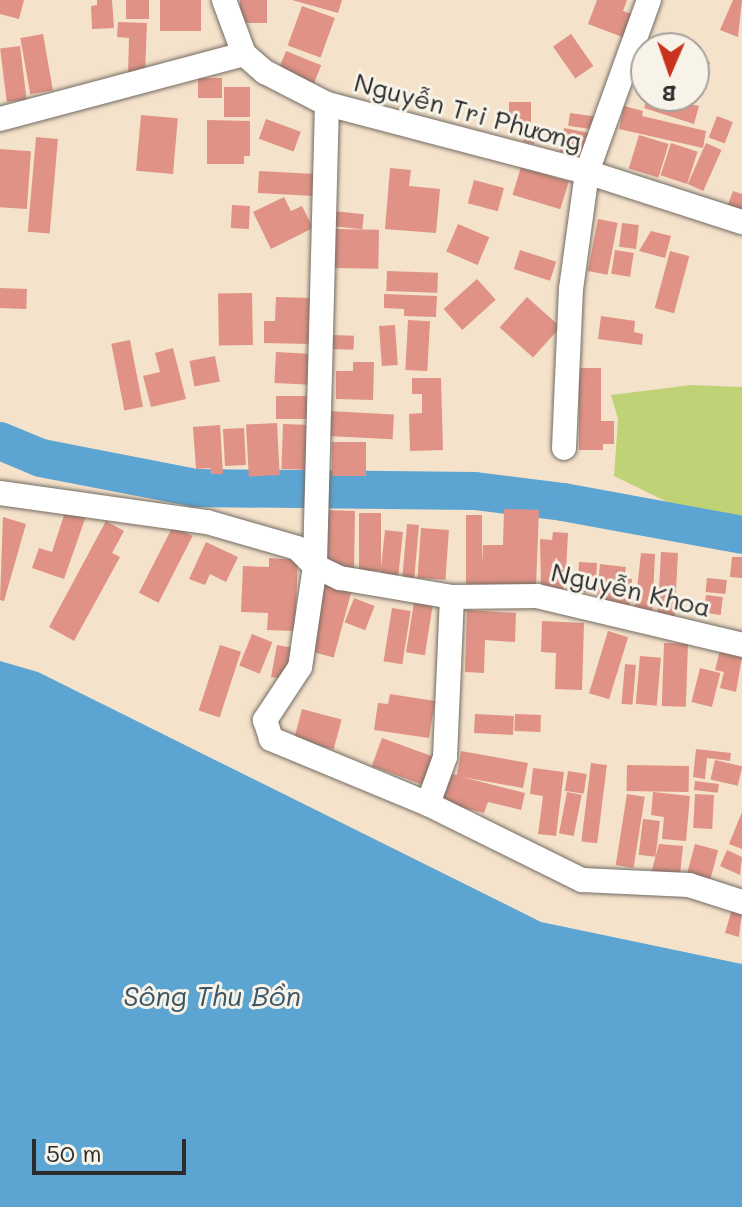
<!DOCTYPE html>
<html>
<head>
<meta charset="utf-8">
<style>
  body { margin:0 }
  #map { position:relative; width:742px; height:1207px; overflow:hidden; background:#f5e2cb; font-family:Mali,sans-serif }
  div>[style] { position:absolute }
  .green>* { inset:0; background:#c0d276 }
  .water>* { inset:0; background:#5ca5d3 }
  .river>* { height:38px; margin:-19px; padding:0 19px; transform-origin:19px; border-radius:19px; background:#5ca5d3 }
  .building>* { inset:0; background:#df9285; transform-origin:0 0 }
  .roads { filter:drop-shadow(0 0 2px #726b63) drop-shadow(0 0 2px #726b63) }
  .street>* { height:24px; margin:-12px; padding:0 12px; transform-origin:12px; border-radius:12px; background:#fff }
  span { translate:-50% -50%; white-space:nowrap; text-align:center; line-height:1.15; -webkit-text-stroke:6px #f7f3e8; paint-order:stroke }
  .street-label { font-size:26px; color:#2b2b2b }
  .water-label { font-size:28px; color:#3c5666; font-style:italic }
  .north { position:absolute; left:630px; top:32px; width:80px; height:80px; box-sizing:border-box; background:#f7f3e8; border:2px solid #a5a39c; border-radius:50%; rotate:182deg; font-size:22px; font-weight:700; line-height:32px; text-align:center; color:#2b2b2b }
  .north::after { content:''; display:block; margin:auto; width:28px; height:36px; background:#c8321e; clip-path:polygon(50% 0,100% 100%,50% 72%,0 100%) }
  .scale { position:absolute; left:32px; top:1139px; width:154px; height:36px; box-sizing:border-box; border:4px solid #2b2b2b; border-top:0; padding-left:10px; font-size:24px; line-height:28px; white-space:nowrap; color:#2b2b2b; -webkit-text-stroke:6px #f7f3e8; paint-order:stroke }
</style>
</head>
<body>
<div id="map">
  <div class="green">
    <div style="clip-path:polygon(691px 385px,742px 387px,742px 524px,694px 515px,614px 476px,618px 419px,611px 395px)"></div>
  </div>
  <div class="water">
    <div style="clip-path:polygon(0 661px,38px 672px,541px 922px,742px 964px,742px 1207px,0 1207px)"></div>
  </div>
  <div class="river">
    <div style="left:0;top:441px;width:44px;rotate:22.5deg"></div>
    <div style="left:41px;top:458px;width:157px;rotate:11deg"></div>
    <div style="left:195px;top:488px;width:280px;rotate:0.6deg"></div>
    <div style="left:475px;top:491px;width:89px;rotate:7.1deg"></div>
    <div style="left:563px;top:502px;width:182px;rotate:10.4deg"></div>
  </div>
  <div class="building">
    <div style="clip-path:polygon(0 0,24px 0,19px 19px,0 14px)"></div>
    <div style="clip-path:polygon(97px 0,112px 0,114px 28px,92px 29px,91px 6px,97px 5px)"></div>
    <div style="left:126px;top:0;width:23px;height:19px"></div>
    <div style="left:160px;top:0;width:41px;height:31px"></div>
    <div style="left:240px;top:0;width:27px;height:23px"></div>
    <div style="clip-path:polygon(292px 0,342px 0,338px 13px)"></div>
    <div style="clip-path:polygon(597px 0,627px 0,623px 11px,635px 15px,625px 38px,588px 24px)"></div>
    <div style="clip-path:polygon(733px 0,742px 0,738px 37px,720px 30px)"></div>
    <div style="left:302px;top:6px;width:35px;height:42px;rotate:20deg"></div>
    <div style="clip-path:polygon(118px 22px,147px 23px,145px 74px,128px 74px,129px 38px,117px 37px)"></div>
    <div style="left:43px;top:34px;width:57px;height:23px;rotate:80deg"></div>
    <div style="left:571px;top:34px;width:39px;height:22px;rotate:55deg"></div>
    <div style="left:20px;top:46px;width:54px;height:20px;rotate:83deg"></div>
    <div style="left:286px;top:51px;width:38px;height:20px;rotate:22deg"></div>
    <div style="clip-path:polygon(694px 57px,710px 62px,705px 81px,694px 78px)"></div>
    <div style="left:198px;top:78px;width:24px;height:20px"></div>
    <div style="left:224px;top:87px;width:26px;height:30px"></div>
    <div style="clip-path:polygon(648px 96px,699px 106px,694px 124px,644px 108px)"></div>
    <div style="left:509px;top:102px;width:22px;height:20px"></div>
    <div style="clip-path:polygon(624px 106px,643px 111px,642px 116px,706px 131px,703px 148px,619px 129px)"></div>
    <div style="left:570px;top:113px;width:29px;height:13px;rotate:8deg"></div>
    <div style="left:141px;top:115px;width:37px;height:56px;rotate:5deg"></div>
    <div style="left:717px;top:116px;width:17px;height:23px;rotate:21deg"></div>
    <div style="left:266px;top:119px;width:37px;height:21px;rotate:20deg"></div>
    <div style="clip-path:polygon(207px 120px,250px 121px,250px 156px,244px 156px,244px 164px,207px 164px)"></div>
    <div style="left:528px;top:124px;width:11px;height:18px;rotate:15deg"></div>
    <div style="left:564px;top:128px;width:26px;height:24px;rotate:11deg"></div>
    <div style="left:639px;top:135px;width:31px;height:35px;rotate:17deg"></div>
    <div style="left:36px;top:137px;width:22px;height:95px;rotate:5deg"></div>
    <div style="left:671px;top:143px;width:28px;height:34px;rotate:18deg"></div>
    <div style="left:706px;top:143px;width:17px;height:45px;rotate:24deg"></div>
    <div style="left:0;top:149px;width:31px;height:58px;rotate:4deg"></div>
    <div style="left:521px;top:167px;width:50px;height:29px;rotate:17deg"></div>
    <div style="clip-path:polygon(390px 168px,411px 170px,409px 186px,440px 189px,436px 233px,385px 229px)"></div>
    <div style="left:259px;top:171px;width:56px;height:22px;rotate:3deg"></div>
    <div style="left:474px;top:180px;width:31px;height:24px;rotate:15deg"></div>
    <div style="clip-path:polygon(733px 191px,742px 194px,742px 212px,727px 207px)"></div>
    <div style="clip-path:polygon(284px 197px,291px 211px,302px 206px,313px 228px,271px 249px,253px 212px)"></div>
    <div style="left:232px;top:205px;width:18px;height:23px;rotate:3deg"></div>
    <div style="left:333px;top:211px;width:31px;height:15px;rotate:6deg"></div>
    <div style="left:598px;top:219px;width:20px;height:53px;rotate:11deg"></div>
    <div style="left:622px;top:223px;width:17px;height:24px;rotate:7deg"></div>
    <div style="left:458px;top:224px;width:34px;height:30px;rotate:23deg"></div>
    <div style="left:334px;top:229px;width:45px;height:39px;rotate:1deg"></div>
    <div style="clip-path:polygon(651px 231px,671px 236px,665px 258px,639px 251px)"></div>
    <div style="left:520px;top:250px;width:38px;height:20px;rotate:18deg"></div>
    <div style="left:615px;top:250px;width:19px;height:24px;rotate:9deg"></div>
    <div style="left:670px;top:251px;width:20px;height:59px;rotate:15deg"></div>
    <div style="left:387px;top:271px;width:51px;height:20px;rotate:2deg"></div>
    <div style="left:477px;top:279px;width:28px;height:45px;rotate:48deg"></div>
    <div style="left:0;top:288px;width:27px;height:20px;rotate:2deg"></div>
    <div style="left:252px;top:293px;width:52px;height:34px;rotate:89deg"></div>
    <div style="clip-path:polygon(384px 294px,437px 296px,436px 317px,404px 316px,404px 309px,384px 308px)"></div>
    <div style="clip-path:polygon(276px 297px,312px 298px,310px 344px,264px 343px,264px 321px,275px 321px)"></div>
    <div style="left:527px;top:297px;width:45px;height:41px;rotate:42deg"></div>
    <div style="clip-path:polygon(601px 316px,635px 321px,634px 332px,643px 334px,642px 345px,598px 339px)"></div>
    <div style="left:408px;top:320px;width:22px;height:50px;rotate:3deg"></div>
    <div style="left:395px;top:325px;width:40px;height:16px;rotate:86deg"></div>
    <div style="left:331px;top:335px;width:23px;height:14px;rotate:2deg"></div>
    <div style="left:130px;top:340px;width:68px;height:19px;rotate:79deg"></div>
    <div style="clip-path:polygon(173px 348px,186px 399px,151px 407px,143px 376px,160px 372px,155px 353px)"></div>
    <div style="left:276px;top:352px;width:36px;height:31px;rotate:3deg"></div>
    <div style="left:215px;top:356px;width:26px;height:26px;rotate:79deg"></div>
    <div style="clip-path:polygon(353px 362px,374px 362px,373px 400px,336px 399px,336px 371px,353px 371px)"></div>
    <div style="clip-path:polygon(579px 368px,601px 368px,601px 421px,614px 421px,614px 444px,603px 444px,603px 450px,579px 450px)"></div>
    <div style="clip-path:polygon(412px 378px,441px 378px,443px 450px,410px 451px,409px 414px,422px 413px,422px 394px,412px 394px)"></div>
    <div style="left:276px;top:396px;width:35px;height:23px"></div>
    <div style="left:329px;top:411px;width:65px;height:25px;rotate:3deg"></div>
    <div style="left:277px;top:423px;width:52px;height:31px;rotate:87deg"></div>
    <div style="left:283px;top:424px;width:28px;height:45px;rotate:2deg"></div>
    <div style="clip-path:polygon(220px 425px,223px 474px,211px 474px,210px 468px,196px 469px,193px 427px)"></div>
    <div style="left:244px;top:428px;width:37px;height:21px;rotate:87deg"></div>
    <div style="left:332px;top:442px;width:34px;height:34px"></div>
    <div style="clip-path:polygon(66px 509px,86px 516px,64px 579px,32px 568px,39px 548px,52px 552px)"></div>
    <div style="clip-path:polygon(504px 509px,539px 510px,536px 587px,481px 586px,483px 545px,503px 545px)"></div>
    <div style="clip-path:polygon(326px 510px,355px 511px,354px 570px,326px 562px)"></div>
    <div style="left:359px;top:513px;width:22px;height:58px"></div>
    <div style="left:466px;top:515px;width:16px;height:71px"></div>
    <div style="clip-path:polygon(3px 517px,26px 524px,4px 601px,0 600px)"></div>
    <div style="clip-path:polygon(106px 521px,124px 531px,112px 553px,120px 557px,74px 641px,49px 627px)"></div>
    <div style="left:407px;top:524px;width:12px;height:57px;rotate:5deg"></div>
    <div style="left:173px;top:526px;width:22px;height:75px;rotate:27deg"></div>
    <div style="left:421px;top:528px;width:28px;height:50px;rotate:4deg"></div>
    <div style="left:385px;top:530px;width:18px;height:45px;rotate:6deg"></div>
    <div style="clip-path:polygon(553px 532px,568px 533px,565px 589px,541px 588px,540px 539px,552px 540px)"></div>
    <div style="clip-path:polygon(206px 542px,238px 557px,226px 582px,210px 574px,205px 585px,189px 579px)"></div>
    <div style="left:661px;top:552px;width:17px;height:64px;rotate:3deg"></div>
    <div style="clip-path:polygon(641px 553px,655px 554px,652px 618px,634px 617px)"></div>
    <div style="clip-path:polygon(732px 557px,742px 557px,742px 578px,730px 577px)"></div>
    <div style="clip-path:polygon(269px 558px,298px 560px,295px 631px,267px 630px,268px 613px,241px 612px,243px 566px,269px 567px)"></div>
    <div style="left:579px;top:562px;width:18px;height:30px;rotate:3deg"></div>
    <div style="clip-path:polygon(600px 564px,626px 567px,624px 578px,632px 579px,629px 610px,596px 607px)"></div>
    <div style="left:707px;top:578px;width:20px;height:14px;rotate:6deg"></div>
    <div style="left:326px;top:582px;width:27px;height:71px;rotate:15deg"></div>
    <div style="left:706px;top:595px;width:17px;height:18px;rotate:7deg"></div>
    <div style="left:354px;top:598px;width:22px;height:26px;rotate:21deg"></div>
    <div style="left:414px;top:602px;width:19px;height:51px;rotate:9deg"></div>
    <div style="left:392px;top:608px;width:19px;height:54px;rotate:9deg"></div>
    <div style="clip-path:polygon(467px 610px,516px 613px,515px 642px,485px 640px,484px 673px,465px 672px)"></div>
    <div style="clip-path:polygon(542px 621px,584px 623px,582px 690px,555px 689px,556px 653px,541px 652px)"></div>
    <div style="left:608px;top:631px;width:21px;height:65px;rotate:17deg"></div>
    <div style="left:252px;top:634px;width:22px;height:34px;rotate:22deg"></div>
    <div style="left:664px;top:643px;width:24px;height:63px;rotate:2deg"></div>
    <div style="left:220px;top:645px;width:22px;height:69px;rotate:18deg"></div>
    <div style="clip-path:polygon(277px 645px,300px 649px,287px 680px,271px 677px)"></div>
    <div style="clip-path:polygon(720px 650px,742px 657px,736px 692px,720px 688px,724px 672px,715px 670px)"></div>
    <div style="left:640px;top:656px;width:21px;height:48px;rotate:5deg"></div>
    <div style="left:625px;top:664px;width:11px;height:40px;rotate:5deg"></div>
    <div style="left:700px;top:668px;width:21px;height:35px;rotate:14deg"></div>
    <div style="clip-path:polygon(390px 694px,435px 701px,429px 738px,374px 730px,378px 703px,388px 704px)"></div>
    <div style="left:302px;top:709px;width:41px;height:31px;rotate:15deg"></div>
    <div style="left:475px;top:714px;width:39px;height:19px;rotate:3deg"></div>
    <div style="left:515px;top:714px;width:26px;height:17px;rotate:2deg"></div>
    <div style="left:382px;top:738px;width:55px;height:30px;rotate:20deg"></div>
    <div style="clip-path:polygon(696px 749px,731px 753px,730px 761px,707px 758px,705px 779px,693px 777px)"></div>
    <div style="clip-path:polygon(461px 751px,528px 763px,523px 788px,462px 777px,525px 793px,521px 810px,488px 802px,484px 813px,440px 802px,447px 773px,457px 775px)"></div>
    <div style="left:715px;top:760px;width:28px;height:20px;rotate:13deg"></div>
    <div style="left:591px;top:763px;width:16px;height:79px;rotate:7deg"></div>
    <div style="left:627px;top:765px;width:62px;height:26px;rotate:1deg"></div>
    <div style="clip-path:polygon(533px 768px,564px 772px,556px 836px,538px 834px,543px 796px,530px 794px)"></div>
    <div style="left:568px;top:771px;width:19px;height:20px;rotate:9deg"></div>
    <div style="left:695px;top:781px;width:24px;height:9px;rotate:7deg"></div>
    <div style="left:567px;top:792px;width:15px;height:42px;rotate:11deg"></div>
    <div style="clip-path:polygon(653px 792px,690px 796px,686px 841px,662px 839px,664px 817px,651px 815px)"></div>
    <div style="left:627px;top:794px;width:18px;height:72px;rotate:9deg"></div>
    <div style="left:695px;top:794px;width:19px;height:34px;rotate:3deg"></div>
    <div style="clip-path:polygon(742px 812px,742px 849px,729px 844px)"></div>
    <div style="left:643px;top:819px;width:17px;height:36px;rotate:7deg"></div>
    <div style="clip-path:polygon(659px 844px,683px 846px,679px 884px,649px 881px)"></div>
    <div style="left:695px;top:844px;width:24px;height:35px;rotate:15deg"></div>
    <div style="clip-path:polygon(727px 850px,742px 857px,740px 875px,720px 866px)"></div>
    <div style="clip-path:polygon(732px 909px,742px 912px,739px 937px,725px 933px)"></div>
  </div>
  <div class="roads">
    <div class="street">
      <div style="left:224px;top:0;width:58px;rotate:69.7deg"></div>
      <div style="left:244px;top:54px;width:28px;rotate:41deg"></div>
      <div style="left:265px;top:72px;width:70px;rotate:27.3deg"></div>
      <div style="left:327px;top:104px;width:269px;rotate:14.7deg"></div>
      <div style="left:587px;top:172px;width:163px;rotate:17.9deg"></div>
      <div style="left:327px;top:104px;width:462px;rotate:91.5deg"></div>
      <div style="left:315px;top:566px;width:28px;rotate:26deg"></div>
      <div style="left:340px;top:578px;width:114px;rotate:9.6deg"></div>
      <div style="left:452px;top:597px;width:85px;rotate:-0.7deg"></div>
      <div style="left:537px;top:596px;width:211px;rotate:13.4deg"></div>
      <div style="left:0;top:119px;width:253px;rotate:-14.9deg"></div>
      <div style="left:564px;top:448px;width:159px;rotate:-87.5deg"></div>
      <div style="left:571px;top:289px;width:118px;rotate:-82.2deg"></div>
      <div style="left:587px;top:172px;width:183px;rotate:-70.2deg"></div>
      <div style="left:0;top:493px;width:209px;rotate:8deg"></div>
      <div style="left:207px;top:522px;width:94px;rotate:16.1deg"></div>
      <div style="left:297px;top:548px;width:25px;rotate:45deg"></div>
      <div style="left:315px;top:566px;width:102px;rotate:98.4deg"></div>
      <div style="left:300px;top:667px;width:64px;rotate:123.4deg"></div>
      <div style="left:265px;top:720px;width:20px;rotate:72deg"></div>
      <div style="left:271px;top:739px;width:170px;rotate:22.5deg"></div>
      <div style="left:428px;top:804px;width:172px;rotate:26.3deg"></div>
      <div style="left:582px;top:880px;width:107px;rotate:2.7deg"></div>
      <div style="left:689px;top:885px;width:56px;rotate:17.8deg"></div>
      <div style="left:428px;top:804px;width:50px;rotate:-70.1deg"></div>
      <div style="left:445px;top:757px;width:160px;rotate:-87.5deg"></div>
    </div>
  </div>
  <div class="street-label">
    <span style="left:468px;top:112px;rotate:15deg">Nguyễn Tri Phương</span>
    <span style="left:631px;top:590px;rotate:13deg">Nguyễn Khoa</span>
  </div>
  <div class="water-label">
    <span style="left:212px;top:995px">Sông Thu Bồn</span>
  </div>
  <div class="north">B</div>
  <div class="scale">50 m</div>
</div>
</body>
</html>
